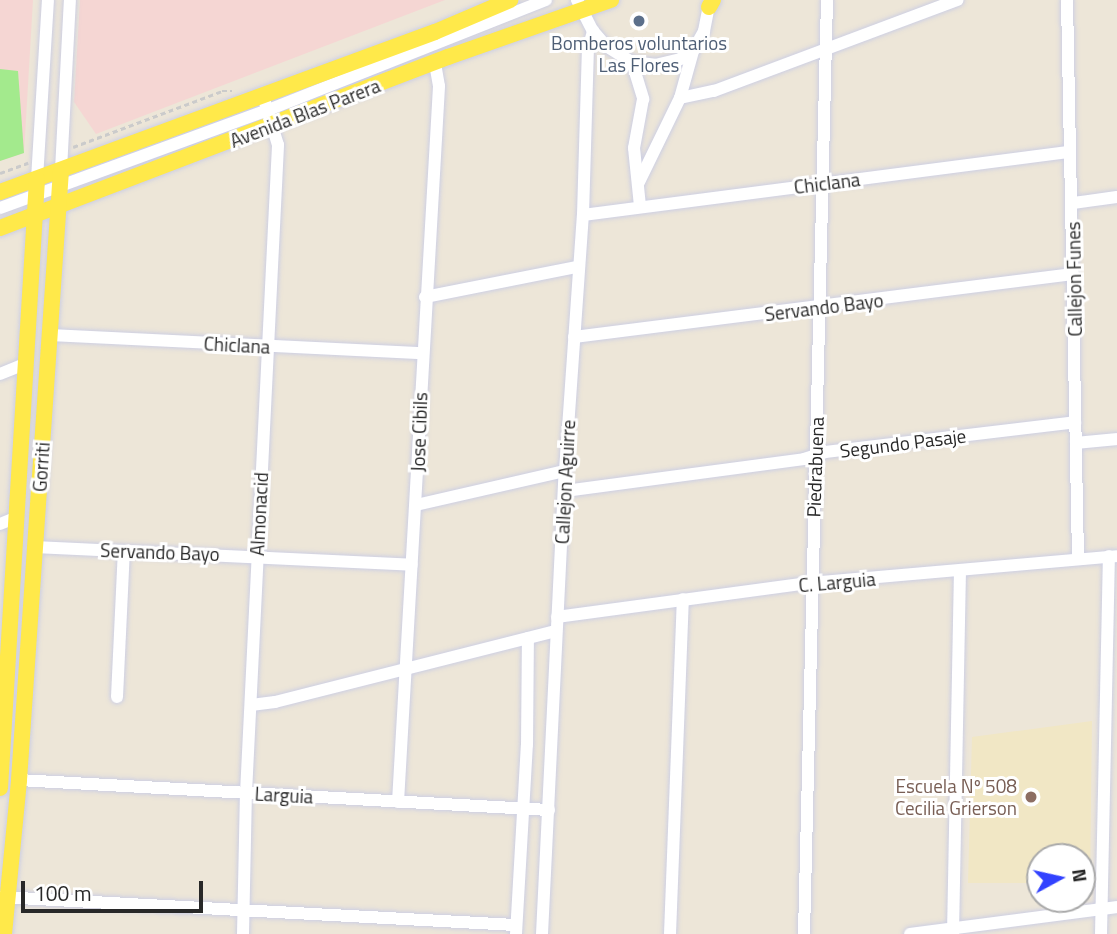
<!DOCTYPE html>
<html>
<head>
<meta charset="utf-8">
<style>
  body { margin:0 }
  #map { position:relative; width:1117px; height:934px; overflow:hidden; background:#ede6d8; font-family:"Titillium Web",sans-serif }
  div>[style] { position:absolute }
  .education>* { inset:0; background:#f1e7c5 }
  .medical>* { inset:0; background:#f5d6d3 }
  .green>* { inset:0; background:#a3ea8d }
  .path>* { height:2.5px; margin-top:-1.25px; transform-origin:0; background:repeating-linear-gradient(90deg,#cbcbcb 0 5px,transparent 0 8.5px) }
  .roads { filter:drop-shadow(0 0 2px #cdcfe3) drop-shadow(0 0 2px #cdcfe3) }
  .minor>* { height:12px; margin:-6px; padding:0 6px; transform-origin:6px; border-radius:6px; background:#fff }
  .major>* { height:16px; margin:-8px; padding:0 8px; transform-origin:8px; border-radius:8px; background:#ffe94a }
  .dots>* { width:19px; height:19px; translate:-50% -50%; box-sizing:border-box; border:4px solid #fff; border-radius:50% }
  span { translate:-50% -50%; white-space:nowrap; text-align:center; line-height:1.15; -webkit-text-stroke:6px #fff; paint-order:stroke }
  .service-label { font-size:19px; color:#4e5e75 }
  .street-label { font-size:19px; color:#282828 }
  .education-label { font-size:19px; color:#785e54 }
  .right { translate:-100% -50%; text-align:right }
  .north { position:absolute; left:1026px; top:843px; width:70px; height:70px; box-sizing:border-box; background:#fff; border:2px solid #a9a9a9; border-radius:50%; rotate:82deg; font-size:19px; font-weight:700; line-height:28px; text-align:center; color:#282828 }
  .north::after { content:''; display:block; margin:auto; width:24px; height:32px; background:#3242ff; clip-path:polygon(50% 0,100% 100%,50% 72%,0 100%) }
  .scale { position:absolute; left:21px; top:881px; width:182px; height:32px; box-sizing:border-box; border:4px solid #282828; border-top:0; padding-left:9px; font-size:21px; line-height:24px; white-space:nowrap; color:#282828; -webkit-text-stroke:5px #fff; paint-order:stroke }
</style>
</head>
<body>
<div id="map">
  <div class="education">
    <div style="clip-path:polygon(1092px 721px,1090px 884px,1082px 884px,1082px 857px,1040px 857px,1040px 883px,968px 883px,972px 737px)"></div>
  </div>
  <div class="medical">
    <div style="clip-path:polygon(0 0,33px 0,24px 153px,0 161px)"></div>
    <div style="clip-path:polygon(80px 0,445px 0,96px 134px,74px 102px)"></div>
  </div>
  <div class="green">
    <div style="clip-path:polygon(0 69px,18px 71px,24px 153px,0 161px)"></div>
  </div>
  <div class="path">
    <div style="left:73px;top:147px;width:159px;rotate:-20.6deg"></div>
    <div style="left:222px;top:91px;width:10px"></div>
    <div style="left:0;top:173px;width:30px;rotate:-20deg"></div>
  </div>
  <div class="roads">
    <div class="minor">
      <div style="left:577px;top:0;width:35px;rotate:63deg"></div>
      <div style="left:593px;top:31px;width:20px;rotate:49deg"></div>
      <div style="left:606px;top:46px;width:31px;rotate:32deg"></div>
      <div style="left:632px;top:62px;width:23px;rotate:7deg"></div>
      <div style="left:655px;top:65px;width:26px;rotate:-13deg"></div>
      <div style="left:680px;top:59px;width:15px;rotate:-32deg"></div>
      <div style="left:693px;top:51px;width:23px;rotate:-61deg"></div>
      <div style="left:704px;top:31px;width:32px;rotate:-79deg"></div>
      <div style="left:1067px;top:0;width:558px;rotate:88.87deg"></div>
      <div style="left:632px;top:62px;width:39px;rotate:73deg"></div>
      <div style="left:643px;top:99px;width:50px;rotate:100.4deg"></div>
      <div style="left:634px;top:148px;width:58px;rotate:84.1deg"></div>
      <div style="left:680px;top:98px;width:35px;rotate:-12deg"></div>
      <div style="left:714px;top:91px;width:260px;rotate:-20.5deg"></div>
      <div style="left:61px;top:170px;width:170px;rotate:-87deg"></div>
      <div style="left:37px;top:179px;width:179px;rotate:-86.5deg"></div>
      <div style="left:639px;top:182px;width:93px;rotate:-64deg"></div>
      <div style="left:680px;top:98px;width:49px;rotate:-74.5deg"></div>
      <div style="left:1073px;top:203px;width:44px;rotate:-7.8deg"></div>
      <div style="left:0;top:208px;width:285px;rotate:-20.1deg"></div>
      <div style="left:268px;top:110px;width:299px;rotate:-21.6deg"></div>
      <div style="left:583px;top:215px;width:491px;rotate:-7.4deg"></div>
      <div style="left:425px;top:297px;width:155px;rotate:-11.2deg"></div>
      <div style="left:51px;top:335px;width:371px;rotate:2.8deg"></div>
      <div style="left:574px;top:337px;width:503px;rotate:-7.2deg"></div>
      <div style="left:0;top:374px;width:27px;rotate:-22deg"></div>
      <div style="left:1076px;top:443px;width:41px;rotate:-5.6deg"></div>
      <div style="left:565px;top:491px;width:241px;rotate:-7.6deg"></div>
      <div style="left:804px;top:459px;width:22px;rotate:-18deg"></div>
      <div style="left:825px;top:452px;width:252px;rotate:-6.8deg"></div>
      <div style="left:416px;top:505px;width:153px;rotate:-12.9deg"></div>
      <div style="left:0;top:524px;width:16px;rotate:-22deg"></div>
      <div style="left:35px;top:547px;width:377px;rotate:2.7deg"></div>
      <div style="left:557px;top:617px;width:255px;rotate:-7.7deg"></div>
      <div style="left:810px;top:583px;width:308px;rotate:-5deg"></div>
      <div style="left:117px;top:697px;width:146px;rotate:-87.3deg"></div>
      <div style="left:251px;top:705px;width:24px;rotate:-7deg"></div>
      <div style="left:275px;top:702px;width:290px;rotate:-14.2deg"></div>
      <div style="left:19px;top:780px;width:531px;rotate:3.24deg"></div>
      <div style="left:398px;top:802px;width:717px;rotate:-86.72deg"></div>
      <div style="left:439px;top:86px;width:23px;rotate:-100deg"></div>
      <div style="left:0;top:897px;width:517px;rotate:3.11deg"></div>
      <div style="left:243px;top:934px;width:141px;rotate:-88.8deg"></div>
      <div style="left:246px;top:793px;width:649px;rotate:-87.17deg"></div>
      <div style="left:278px;top:145px;width:51px;rotate:-107deg"></div>
      <div style="left:516px;top:934px;width:189px;rotate:-86.7deg"></div>
      <div style="left:527px;top:745px;width:107px;rotate:-89.5deg"></div>
      <div style="left:542px;top:934px;width:464px;rotate:-87.2deg"></div>
      <div style="left:565px;top:471px;width:257px;rotate:-86deg"></div>
      <div style="left:583px;top:215px;width:166px;rotate:-88.3deg"></div>
      <div style="left:588px;top:49px;width:19px;rotate:-74deg"></div>
      <div style="left:670px;top:934px;width:335px;rotate:-87.8deg"></div>
      <div style="left:804px;top:934px;width:934px;rotate:-88.59deg"></div>
      <div style="left:910px;top:934px;width:209px;rotate:-7.4deg"></div>
      <div style="left:953px;top:934px;width:362px;rotate:-88.9deg"></div>
      <div style="left:1101px;top:934px;width:378px;rotate:-88.8deg"></div>
    </div>
    <div class="major">
      <div style="left:709px;top:7px;width:8px;rotate:-60deg"></div>
      <div style="left:0;top:192px;width:463px;rotate:-20.2deg"></div>
      <div style="left:435px;top:32px;width:82px;rotate:-23.1deg"></div>
      <div style="left:0;top:228px;width:480px;rotate:-20.9deg"></div>
      <div style="left:448px;top:57px;width:173px;rotate:-19.3deg"></div>
      <div style="left:0;top:788px;width:610px;rotate:-86.52deg"></div>
      <div style="left:4px;top:934px;width:155px;rotate:-84.4deg"></div>
      <div style="left:19px;top:780px;width:611px;rotate:-86.06deg"></div>
    </div>
  </div>
  <div class="dots">
    <div style="left:639px;top:21px;background:#5c6f8a"></div>
    <div style="left:1031px;top:797px;background:#8d6e63"></div>
  </div>
  <div class="service-label">
    <span style="left:639px;top:54px">Bomberos voluntarios<br>Las Flores</span>
  </div>
  <div class="street-label">
    <span style="left:305px;top:113px;rotate:-21deg">Avenida Blas Parera</span>
    <span style="left:827px;top:183px;rotate:-7deg">Chiclana</span>
    <span style="left:1074px;top:279px;rotate:-91deg">Callejon Funes</span>
    <span style="left:824px;top:307px;rotate:-7deg">Servando Bayo</span>
    <span style="left:237px;top:345px;rotate:3deg">Chiclana</span>
    <span style="left:419px;top:432px;rotate:-88deg">Jose Cibils</span>
    <span style="left:903px;top:443px;rotate:-7deg">Segundo Pasaje</span>
    <span style="left:41px;top:467px;rotate:-86deg">Gorriti</span>
    <span style="left:815px;top:467px;rotate:-88deg">Piedrabuena</span>
    <span style="left:565px;top:482px;rotate:-87deg">Callejon Aguirre</span>
    <span style="left:259px;top:514px;rotate:-87deg">Almonacid</span>
    <span style="left:160px;top:552px;rotate:2deg">Servando Bayo</span>
    <span style="left:837px;top:582px;rotate:-5deg">C. Larguia</span>
    <span style="left:284px;top:795px;rotate:3deg">Larguia</span>
  </div>
  <div class="education-label">
    <span class="right" style="left:1017px;top:797px">Escuela Nº 508<br>Cecilia Grierson</span>
  </div>
  <div class="north">N</div>
  <div class="scale">100 m</div>
</div>
</body>
</html>
